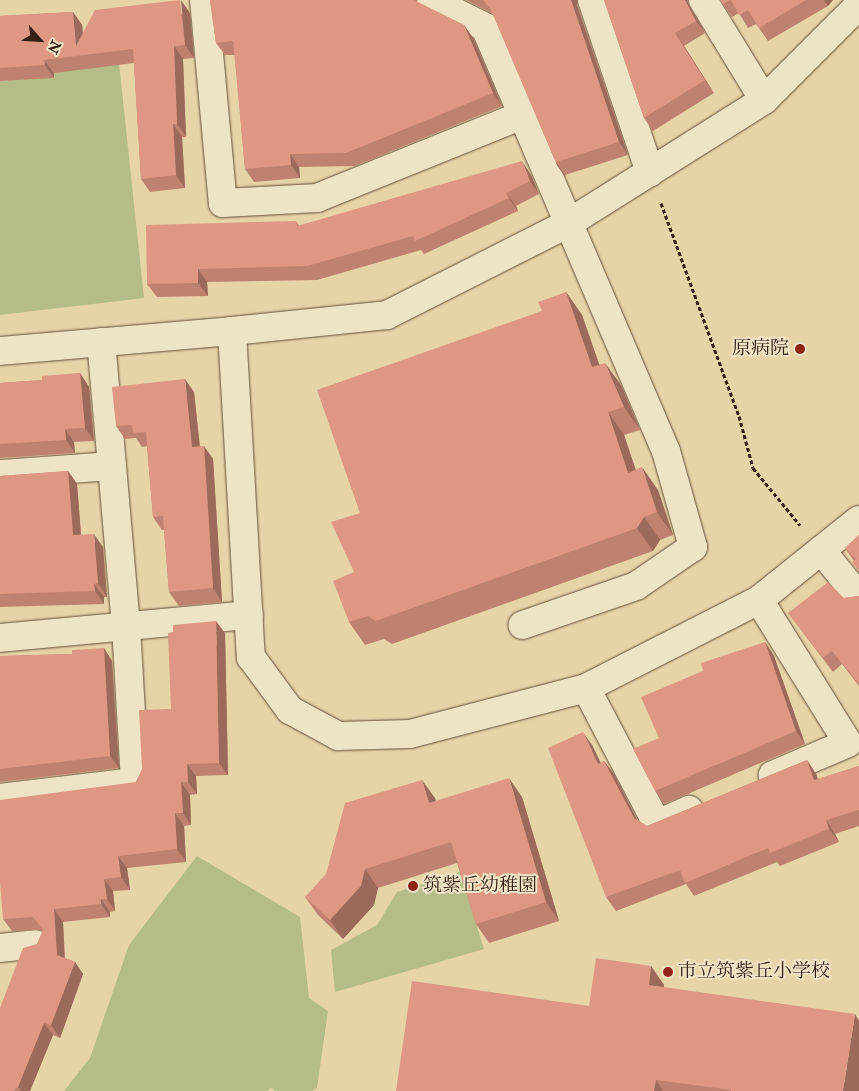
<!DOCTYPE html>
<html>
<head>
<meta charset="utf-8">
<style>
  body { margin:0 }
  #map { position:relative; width:859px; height:1091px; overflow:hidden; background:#e6d4a7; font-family:"IM FELL Double Pica","Noto Serif JP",serif }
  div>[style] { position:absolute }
  .green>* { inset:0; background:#b4bd87 }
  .path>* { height:3px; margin-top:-1.5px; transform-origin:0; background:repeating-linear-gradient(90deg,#362016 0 4px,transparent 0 6.5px) }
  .roads { filter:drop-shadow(0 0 1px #624d3a) drop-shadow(0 0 1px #624d3a) }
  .minor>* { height:28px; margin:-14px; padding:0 14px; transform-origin:14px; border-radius:14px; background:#efe3c6 }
  .wall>* { inset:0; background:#bf8270 }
  .shaded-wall>* { inset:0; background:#9b6a5b }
  .building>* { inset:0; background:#de9782 }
  .dots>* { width:14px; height:14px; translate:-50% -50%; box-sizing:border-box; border:2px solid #efe3c6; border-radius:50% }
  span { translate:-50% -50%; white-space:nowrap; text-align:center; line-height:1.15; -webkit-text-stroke:4px #efe3c6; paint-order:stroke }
  .poi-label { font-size:19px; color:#362016 }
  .right { translate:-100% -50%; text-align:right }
  .left { translate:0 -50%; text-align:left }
  .north { position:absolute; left:15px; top:15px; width:50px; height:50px; -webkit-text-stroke:4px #efe3c6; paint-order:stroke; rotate:116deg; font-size:14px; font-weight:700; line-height:20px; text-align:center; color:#362016 }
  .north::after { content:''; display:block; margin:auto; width:18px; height:22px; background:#362016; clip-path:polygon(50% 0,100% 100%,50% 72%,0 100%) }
</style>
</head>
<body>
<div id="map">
  <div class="green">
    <div style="clip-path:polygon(119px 63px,144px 298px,0 315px,0 77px)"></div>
    <div style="clip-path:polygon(197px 856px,300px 917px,309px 998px,328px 1011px,317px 1088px,312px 1091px,275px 1091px,271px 1088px,267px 1091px,64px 1091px,90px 1058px,129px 945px)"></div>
    <div style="clip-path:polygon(460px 872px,484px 949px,335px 992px,331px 950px,377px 925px,397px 892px)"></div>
  </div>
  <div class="path">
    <div style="left:661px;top:203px;width:227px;rotate:69.9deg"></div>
    <div style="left:739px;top:416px;width:54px;rotate:74.9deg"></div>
    <div style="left:753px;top:468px;width:74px;rotate:50.5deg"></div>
  </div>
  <div class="roads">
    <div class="minor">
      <div style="left:204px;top:0;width:204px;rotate:84.7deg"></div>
      <div style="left:223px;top:203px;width:94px;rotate:-3deg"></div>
      <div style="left:317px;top:198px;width:221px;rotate:-22deg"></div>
      <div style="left:431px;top:0;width:60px;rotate:26.6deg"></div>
      <div style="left:485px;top:27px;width:461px;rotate:66.9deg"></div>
      <div style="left:666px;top:451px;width:100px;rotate:74.3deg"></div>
      <div style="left:693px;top:547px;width:69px;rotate:145.6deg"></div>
      <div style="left:636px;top:586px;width:120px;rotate:161deg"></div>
      <div style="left:592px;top:0;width:182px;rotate:71.4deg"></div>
      <div style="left:703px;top:0;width:117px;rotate:58.6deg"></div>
      <div style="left:859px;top:5px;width:134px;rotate:135deg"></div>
      <div style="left:764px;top:100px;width:233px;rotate:147.8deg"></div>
      <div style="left:567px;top:224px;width:202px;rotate:153.2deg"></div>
      <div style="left:387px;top:315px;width:156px;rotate:174.1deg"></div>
      <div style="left:232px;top:331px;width:327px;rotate:86.7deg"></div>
      <div style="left:251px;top:657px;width:66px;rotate:53.7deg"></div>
      <div style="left:290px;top:710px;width:55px;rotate:28.4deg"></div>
      <div style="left:338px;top:736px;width:72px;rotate:-1.6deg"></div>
      <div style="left:410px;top:734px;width:182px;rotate:-14.6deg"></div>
      <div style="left:586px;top:688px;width:194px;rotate:-27deg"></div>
      <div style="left:759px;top:600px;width:128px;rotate:-38.7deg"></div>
      <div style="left:0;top:351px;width:233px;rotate:-4.9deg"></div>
      <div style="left:0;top:474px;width:112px;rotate:-4.1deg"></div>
      <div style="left:821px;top:550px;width:60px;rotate:51deg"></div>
      <div style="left:759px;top:600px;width:168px;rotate:58.1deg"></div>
      <div style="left:848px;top:743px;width:82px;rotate:156.9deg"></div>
      <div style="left:0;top:638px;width:250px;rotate:-5.3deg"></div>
      <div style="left:586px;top:688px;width:153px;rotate:62.4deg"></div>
      <div style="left:657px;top:824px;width:35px;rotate:-24deg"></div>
      <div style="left:0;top:798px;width:136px;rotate:-6.8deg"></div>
      <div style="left:135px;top:782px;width:156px;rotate:-93.3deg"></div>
      <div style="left:126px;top:626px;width:285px;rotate:-95deg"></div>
      <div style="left:0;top:948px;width:36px;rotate:-6deg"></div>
    </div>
  </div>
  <div class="wall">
    <div style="clip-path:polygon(210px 0,417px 0,417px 2px,464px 25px,473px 38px,502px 106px,355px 166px,299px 167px,300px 178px,254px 182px,245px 169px,235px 55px,225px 55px,216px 43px)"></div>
    <div style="clip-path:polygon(466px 0,578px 0,577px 5px,628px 155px,565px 175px,566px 178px,557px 165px,493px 14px)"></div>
    <div style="clip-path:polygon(604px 0,688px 0,687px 1px,705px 33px,684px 46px,714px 93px,653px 131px,644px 118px)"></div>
    <div style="clip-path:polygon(720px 0,833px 0,828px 6px,768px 41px,756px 24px,748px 28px,739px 13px,732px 17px)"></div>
    <div style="clip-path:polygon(73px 12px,82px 25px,83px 33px,190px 13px,194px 58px,183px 59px,186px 137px,182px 137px,185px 188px,150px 192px,141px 179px,134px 63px,54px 73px,54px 78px,0 81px,0 16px)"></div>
    <div style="clip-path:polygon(531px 175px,539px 194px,516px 206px,518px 211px,424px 254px,421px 250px,317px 280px,207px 282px,208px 296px,157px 297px,147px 284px,296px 221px,299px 226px)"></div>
    <div style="clip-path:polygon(566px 292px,582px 315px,599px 364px,621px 385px,640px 430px,624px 435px,636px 470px,658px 490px,673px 535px,660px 540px,653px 551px,392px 644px,384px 639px,365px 645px,349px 622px,360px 513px,542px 311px)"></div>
    <div style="clip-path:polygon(80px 373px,89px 387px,94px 441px,74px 442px,75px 453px,0 458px,0 383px,42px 380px)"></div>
    <div style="clip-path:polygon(194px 392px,200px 446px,213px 459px,222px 602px,179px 606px,169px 592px,164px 530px,162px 530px,153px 517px,147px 446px,142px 447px,136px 438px,125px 439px,116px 426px)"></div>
    <div style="clip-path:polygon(68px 471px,77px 484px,81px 535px,103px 547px,107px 597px,104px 597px,104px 604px,0 607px,0 476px)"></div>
    <div style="clip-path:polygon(859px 535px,859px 572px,854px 561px,845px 548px)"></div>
    <div style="clip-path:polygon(859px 596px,859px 686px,842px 664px,833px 672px,788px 613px,844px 598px)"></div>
    <div style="clip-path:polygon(225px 633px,228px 775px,196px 776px,197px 794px,190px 795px,191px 825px,184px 826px,186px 862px,127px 868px,130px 890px,113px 891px,115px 911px,110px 912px,110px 917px,63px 922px,65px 958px,75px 962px,83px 974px,60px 1038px,53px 1035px,30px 1091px,0 1091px,37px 944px,43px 931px,42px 930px,12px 931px,3px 919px,136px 782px,171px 709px)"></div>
    <div style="clip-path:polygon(765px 642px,774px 656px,805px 744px,664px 804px,655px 791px,659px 738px,703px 671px)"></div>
    <div style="clip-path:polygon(104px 648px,112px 661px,119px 768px,0 782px,0 656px,72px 654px)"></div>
    <div style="clip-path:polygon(592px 745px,601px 763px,604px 761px,614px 774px,637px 820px,647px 826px,807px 760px,816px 774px,818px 779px,859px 766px,859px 826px,835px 834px,839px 842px,780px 866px,777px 862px,694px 896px,686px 884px,616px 911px,606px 897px)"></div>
    <div style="clip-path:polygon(522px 797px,559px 921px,489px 943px,476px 924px,457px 863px,378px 888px,374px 905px,343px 939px,318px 915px,305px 897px,435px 798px,435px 801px)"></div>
    <div style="clip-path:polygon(651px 966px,664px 985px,664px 987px,859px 1091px,396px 1091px,589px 1006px)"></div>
  </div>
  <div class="shaded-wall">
    <div style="clip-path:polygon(181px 0,190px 13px,194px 58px,185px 45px)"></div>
    <div style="clip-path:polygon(571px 0,578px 0,577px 5px,628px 155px,619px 142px)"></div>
    <div style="clip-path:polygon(685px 0,688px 0,687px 1px,705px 33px,696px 21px)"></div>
    <div style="clip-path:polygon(824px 0,833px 0,828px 6px)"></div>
    <div style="clip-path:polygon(73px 12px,82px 25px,85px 55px,76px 46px)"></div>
    <div style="clip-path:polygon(464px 25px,473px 38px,502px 106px,493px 93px)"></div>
    <div style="clip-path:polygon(675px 33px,684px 46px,714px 93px,705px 80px)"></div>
    <div style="clip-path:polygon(174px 46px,183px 59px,186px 137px,177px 124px)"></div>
    <div style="clip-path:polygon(44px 60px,54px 73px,54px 78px,45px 65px)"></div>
    <div style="clip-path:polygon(173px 124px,182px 137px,185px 188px,176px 175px)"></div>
    <div style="clip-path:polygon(290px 154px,299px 167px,300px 178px,291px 165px)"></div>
    <div style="clip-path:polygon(522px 161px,531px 175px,539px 194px,530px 181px)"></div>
    <div style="clip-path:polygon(556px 162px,565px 175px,566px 178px,557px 165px)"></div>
    <div style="clip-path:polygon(506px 193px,516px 206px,518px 211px,509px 198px)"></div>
    <div style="clip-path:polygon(198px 269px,207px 282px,208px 296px,198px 283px)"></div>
    <div style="clip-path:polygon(566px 292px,582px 315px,608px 390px,592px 367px)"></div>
    <div style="clip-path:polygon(605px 363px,621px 385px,640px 430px,624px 407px)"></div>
    <div style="clip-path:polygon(80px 373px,89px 387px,94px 441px,85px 428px)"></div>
    <div style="clip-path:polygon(185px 379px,194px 392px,201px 460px,192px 447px)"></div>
    <div style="clip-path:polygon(608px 412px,624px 435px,644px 496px,628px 473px)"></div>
    <div style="clip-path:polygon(65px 429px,74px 442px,75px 453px,66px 440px)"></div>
    <div style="clip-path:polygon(204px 446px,213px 459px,222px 602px,213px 588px)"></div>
    <div style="clip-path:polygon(642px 467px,658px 490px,673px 535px,657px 512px)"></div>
    <div style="clip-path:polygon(68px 471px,77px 484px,82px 548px,73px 535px)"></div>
    <div style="clip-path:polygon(644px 517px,660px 540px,653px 551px,637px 528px)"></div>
    <div style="clip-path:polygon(94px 534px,103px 547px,107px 597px,98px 583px)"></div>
    <div style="clip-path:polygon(94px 584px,104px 597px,104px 604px,95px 591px)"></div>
    <div style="clip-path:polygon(216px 621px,225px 633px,228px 775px,219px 763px)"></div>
    <div style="clip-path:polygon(765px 642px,774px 656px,805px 744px,796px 731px)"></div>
    <div style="clip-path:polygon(104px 648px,112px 661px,119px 768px,110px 756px)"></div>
    <div style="clip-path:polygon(583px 732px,592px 745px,607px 777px,598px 764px)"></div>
    <div style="clip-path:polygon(807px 760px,816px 774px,823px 793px,814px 780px)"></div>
    <div style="clip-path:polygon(604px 761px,614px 774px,643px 831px,634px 818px)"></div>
    <div style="clip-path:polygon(187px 764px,196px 776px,197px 794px,188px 782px)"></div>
    <div style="clip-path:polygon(509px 778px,522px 797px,559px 921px,546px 902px)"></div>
    <div style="clip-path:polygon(422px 780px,435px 798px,442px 822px,429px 803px)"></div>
    <div style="clip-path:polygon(181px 782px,190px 795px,191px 825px,183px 813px)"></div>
    <div style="clip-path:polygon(175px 813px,184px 826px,186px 862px,177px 849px)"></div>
    <div style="clip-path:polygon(826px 820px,835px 834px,839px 842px,829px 829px)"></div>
    <div style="clip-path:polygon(118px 856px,127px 868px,130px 890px,121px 877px)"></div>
    <div style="clip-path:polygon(365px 869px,378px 888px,374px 905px,343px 939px,330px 920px)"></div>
    <div style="clip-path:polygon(104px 879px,113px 891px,115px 911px,107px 899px)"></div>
    <div style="clip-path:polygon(101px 899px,110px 912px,110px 917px,101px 904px)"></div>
    <div style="clip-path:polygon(54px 909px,63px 922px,65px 968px,57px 955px)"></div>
    <div style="clip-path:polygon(75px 962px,83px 974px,60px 1038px,51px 1025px)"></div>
    <div style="clip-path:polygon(651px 966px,664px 985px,662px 1004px,649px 985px)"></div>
    <div style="clip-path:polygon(855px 1014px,859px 1021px,859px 1091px,843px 1091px)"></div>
    <div style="clip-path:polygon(44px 1023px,53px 1035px,30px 1091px,21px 1091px,18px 1087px)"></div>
    <div style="clip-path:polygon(656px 1080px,663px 1091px,654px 1091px)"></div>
  </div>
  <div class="building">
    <div style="clip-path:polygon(180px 0,185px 45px,174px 46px,177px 124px,173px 124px,176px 175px,141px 179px,133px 49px,44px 60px,45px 65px,0 68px,0 16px,73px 12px,76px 46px,95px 10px)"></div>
    <div style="clip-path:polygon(210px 0,414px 0,464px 25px,493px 93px,346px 153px,290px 154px,291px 165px,245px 169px,233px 41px,216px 43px)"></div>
    <div style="clip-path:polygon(483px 0,571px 0,619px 142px,556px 162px,557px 165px,490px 8px)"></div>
    <div style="clip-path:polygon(604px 0,685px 0,696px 21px,675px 33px,705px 80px,644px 118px)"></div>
    <div style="clip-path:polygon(720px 0,730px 0,723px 4px)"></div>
    <div style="clip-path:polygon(731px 0,806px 0,759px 28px,748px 10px,739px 15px)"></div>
    <div style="clip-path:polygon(522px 161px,530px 181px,506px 193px,509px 198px,415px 241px,413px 236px,307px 266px,198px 269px,198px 283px,147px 284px,146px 225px,296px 221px,297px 226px)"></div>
    <div style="clip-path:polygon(566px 292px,592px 367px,605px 363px,624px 407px,608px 412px,628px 473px,642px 467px,657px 512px,644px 517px,637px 528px,376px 621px,368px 616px,349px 622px,333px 581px,354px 572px,331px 522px,360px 513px,317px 390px,542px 311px,538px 302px)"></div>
    <div style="clip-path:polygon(80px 373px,85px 428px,65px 429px,66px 440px,0 444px,0 383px,42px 380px,42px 376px)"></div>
    <div style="clip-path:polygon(185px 379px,192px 447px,204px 446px,213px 588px,169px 592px,163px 516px,153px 517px,146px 432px,133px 433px,132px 425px,116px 426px,112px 387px)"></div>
    <div style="clip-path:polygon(68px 471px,73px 535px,94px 534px,98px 583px,94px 584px,95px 591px,0 594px,0 476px)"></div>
    <div style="clip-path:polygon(859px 535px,859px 572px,852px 562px,856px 559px,845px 548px)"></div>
    <div style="clip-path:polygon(828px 582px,844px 598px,859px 596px,859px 684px,832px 651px,823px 658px,788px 613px)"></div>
    <div style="clip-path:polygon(216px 621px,219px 763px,187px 764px,188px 782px,181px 782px,183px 813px,175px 813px,177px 849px,118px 856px,121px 877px,104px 879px,107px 899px,101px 899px,101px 904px,54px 909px,57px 955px,75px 962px,51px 1025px,44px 1023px,18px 1087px,13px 1091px,0 1091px,0 1008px,23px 948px,37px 944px,43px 930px,33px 917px,3px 919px,0 882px,0 800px,136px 782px,142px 769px,139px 710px,171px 709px,168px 633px,173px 632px,173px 625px)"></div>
    <div style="clip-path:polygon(765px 642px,796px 731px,655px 791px,633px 749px,659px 738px,641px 697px,703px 671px,701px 663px)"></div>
    <div style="clip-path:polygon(104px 648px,110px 756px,0 769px,0 656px,72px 654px,72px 650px)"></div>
    <div style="clip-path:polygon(583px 732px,598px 764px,604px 761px,634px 818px,647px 826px,807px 760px,814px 780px,859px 766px,859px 810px,826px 820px,829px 829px,770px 853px,768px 848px,685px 883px,680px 870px,606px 897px,548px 748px)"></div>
    <div style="clip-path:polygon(509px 778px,546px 902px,476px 924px,451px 842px,365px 869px,361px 886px,330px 920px,305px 897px,326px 874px,345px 803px,422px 780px,429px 803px)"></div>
    <div style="clip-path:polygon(596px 958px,651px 966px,649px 985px,855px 1014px,843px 1091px,731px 1091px,731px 1090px,656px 1080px,654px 1091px,396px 1091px,412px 981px,589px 1006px)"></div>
  </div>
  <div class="dots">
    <div style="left:800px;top:349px;background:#8f2418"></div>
    <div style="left:413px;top:886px;background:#8f2418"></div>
    <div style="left:668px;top:972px;background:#8f2418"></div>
  </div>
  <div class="poi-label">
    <span class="right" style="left:789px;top:349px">原病院</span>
    <span class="left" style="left:423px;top:886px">筑紫丘幼稚園</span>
    <span class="left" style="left:678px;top:972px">市立筑紫丘小学校</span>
  </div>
  <div class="north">N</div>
</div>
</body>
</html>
